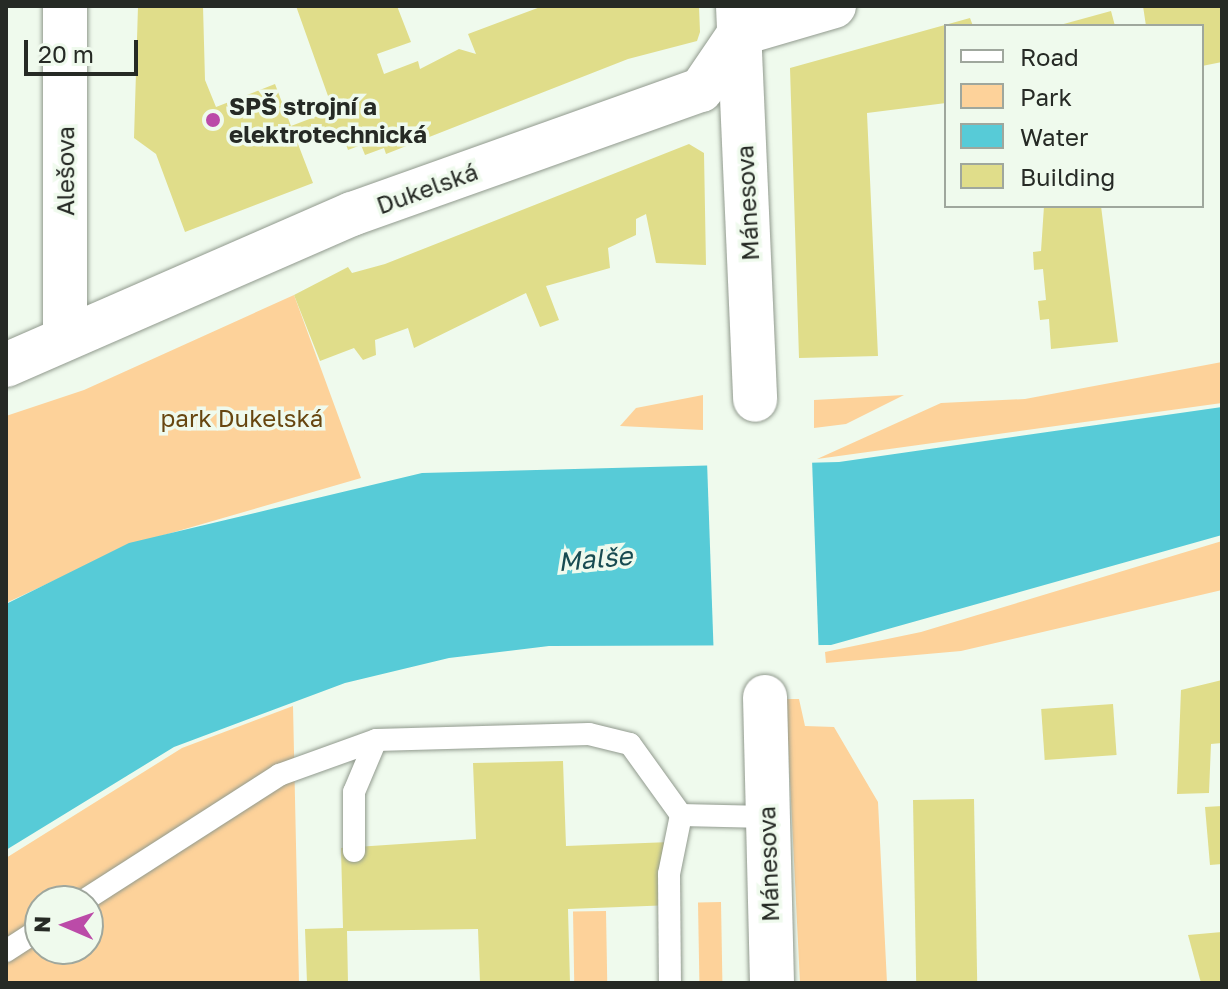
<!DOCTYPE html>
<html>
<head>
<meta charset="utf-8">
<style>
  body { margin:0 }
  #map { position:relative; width:1228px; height:989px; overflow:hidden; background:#effaed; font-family:"Golos Text",sans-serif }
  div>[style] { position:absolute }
  .green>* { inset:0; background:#fdd29a; transform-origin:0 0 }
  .water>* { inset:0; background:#57cbd7 }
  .pier>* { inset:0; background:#effaed; transform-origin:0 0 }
  .building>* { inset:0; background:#e0dd8a; transform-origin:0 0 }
  .roads { filter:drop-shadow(0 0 2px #919a8e) drop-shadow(0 0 2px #919a8e) }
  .service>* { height:22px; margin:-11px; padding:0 11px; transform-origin:11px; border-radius:11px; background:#fff }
  .minor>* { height:44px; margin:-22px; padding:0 22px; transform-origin:22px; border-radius:22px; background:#fff }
  .secondary>* { height:44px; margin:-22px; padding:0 22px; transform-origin:22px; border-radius:22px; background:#fff }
  .dots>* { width:22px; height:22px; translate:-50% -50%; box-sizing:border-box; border:4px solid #effaed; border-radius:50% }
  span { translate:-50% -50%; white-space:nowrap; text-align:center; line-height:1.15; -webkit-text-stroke:7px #effaed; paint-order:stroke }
  .poi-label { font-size:24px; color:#262a25; font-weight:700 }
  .left { translate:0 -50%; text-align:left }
  .street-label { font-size:24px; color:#262a25 }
  .park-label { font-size:24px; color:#674610 }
  .water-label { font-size:26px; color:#184b51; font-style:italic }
  .frame { position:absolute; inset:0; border:8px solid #262a25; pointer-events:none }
  .legend { position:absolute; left:944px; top:24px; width:260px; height:184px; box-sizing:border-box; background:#effaed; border:2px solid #9fa79d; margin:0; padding:10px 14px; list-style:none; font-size:24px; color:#262a25 }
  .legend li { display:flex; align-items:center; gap:16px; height:40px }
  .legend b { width:40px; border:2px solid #9fa79d }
  .north { position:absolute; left:24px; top:885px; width:80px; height:80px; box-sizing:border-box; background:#effaed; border:2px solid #9fa79d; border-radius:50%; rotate:272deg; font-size:22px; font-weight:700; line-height:32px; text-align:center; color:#262a25 }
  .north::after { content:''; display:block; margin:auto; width:28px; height:36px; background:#bb4ba8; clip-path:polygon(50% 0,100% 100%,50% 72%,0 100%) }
  .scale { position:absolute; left:24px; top:40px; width:114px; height:36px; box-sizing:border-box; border:4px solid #262a25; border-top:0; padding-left:10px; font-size:24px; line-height:28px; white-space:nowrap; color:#262a25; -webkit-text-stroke:6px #effaed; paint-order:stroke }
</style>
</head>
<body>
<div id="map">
  <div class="green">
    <div style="clip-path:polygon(294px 295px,361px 478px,133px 544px,6px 603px,6px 416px,84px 390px)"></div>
    <div style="clip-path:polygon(1222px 362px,1222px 403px,817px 459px,941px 403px,1025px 399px)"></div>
    <div style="clip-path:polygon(703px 395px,703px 430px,620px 426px,636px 408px)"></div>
    <div style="clip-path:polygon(904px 395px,846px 424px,814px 428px,814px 400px)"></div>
    <div style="clip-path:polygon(1222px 541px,1222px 590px,961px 651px,826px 663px,825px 652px,921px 632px)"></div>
    <div style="clip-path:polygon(786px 699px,799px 699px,805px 726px,834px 727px,878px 802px,887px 983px,800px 983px)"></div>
    <div style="clip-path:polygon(evenodd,293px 706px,299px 983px,6px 983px,6px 858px,182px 748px,293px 706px,40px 901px,88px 901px,88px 949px,40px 949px,40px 901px)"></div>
    <div style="left:721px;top:902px;width:81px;height:23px;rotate:89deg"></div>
    <div style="left:606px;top:911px;width:72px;height:33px;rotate:89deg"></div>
  </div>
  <div class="water">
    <div style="clip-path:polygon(1222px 407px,1222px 535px,831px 645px,549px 646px,449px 658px,345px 683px,174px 747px,6px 850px,6px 604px,129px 543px,422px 473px,839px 462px)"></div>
  </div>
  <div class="pier">
    <div style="left:812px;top:459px;width:189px;height:105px;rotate:88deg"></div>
  </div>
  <div class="building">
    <div style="clip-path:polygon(138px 6px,203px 6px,205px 80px,216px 107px,275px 84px,291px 126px,333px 110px,296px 6px,397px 6px,411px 42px,377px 54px,384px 74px,418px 61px,420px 69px,459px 49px,476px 54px,468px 34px,543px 6px,699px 6px,700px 32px,697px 41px,628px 59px,386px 154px,384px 148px,365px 155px,361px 145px,348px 150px,340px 128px,298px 144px,313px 183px,185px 232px,156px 154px,134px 138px)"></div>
    <div style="clip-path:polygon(1143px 6px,1222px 6px,1222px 62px,1202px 66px,1202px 26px,1146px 26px)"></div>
    <div style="clip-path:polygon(1111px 11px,1115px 26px,1060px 26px,1060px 25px)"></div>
    <div style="clip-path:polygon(970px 18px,973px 26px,946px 26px,946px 103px,867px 113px,878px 356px,799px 358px,790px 68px)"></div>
    <div style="clip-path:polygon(689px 144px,704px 153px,706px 265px,656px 263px,646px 214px,636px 219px,636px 235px,608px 248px,610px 268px,546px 286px,559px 320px,540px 327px,526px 293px,414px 348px,408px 328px,375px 340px,376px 355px,363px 360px,354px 348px,320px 361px,294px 295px,348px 267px,352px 273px,385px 264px)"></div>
    <div style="clip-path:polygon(1044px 206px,1101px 206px,1118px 342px,1051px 349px,1049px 319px,1040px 320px,1038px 301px,1046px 300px,1043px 269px,1034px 270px,1033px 252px,1041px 251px)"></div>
    <div style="clip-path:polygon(1222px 680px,1222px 743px,1211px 744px,1209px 793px,1177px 794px,1181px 690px)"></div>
    <div style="left:1113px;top:704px;width:51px;height:72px;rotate:86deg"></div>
    <div style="clip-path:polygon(563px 761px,566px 846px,671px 842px,673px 905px,568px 909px,570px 983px,480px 983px,478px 929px,347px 931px,348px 983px,307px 983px,305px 929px,343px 928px,341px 848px,476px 839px,473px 763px)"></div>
    <div style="left:974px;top:799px;width:184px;height:61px;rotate:89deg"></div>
    <div style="clip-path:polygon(1222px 806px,1222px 864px,1210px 865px,1205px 807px)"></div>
    <div style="clip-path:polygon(1222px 932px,1222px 983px,1201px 983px,1188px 935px)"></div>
  </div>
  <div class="roads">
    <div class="service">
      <div style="left:681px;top:815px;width:85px;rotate:1.3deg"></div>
      <div style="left:354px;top:851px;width:59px;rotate:-90deg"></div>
      <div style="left:354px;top:792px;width:56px;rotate:-67.1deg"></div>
      <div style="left:83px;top:901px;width:233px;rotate:-32.7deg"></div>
      <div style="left:279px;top:775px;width:103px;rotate:-19.8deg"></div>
      <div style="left:376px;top:740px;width:213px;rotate:-1.6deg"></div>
      <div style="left:589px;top:734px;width:42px;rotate:13.7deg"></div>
      <div style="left:630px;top:744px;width:87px;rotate:54.3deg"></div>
      <div style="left:681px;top:815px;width:60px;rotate:101.5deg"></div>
      <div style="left:669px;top:874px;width:109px;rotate:89.5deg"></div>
      <div style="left:6px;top:951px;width:40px;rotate:-32.9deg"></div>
    </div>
    <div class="minor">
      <div style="left:65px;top:6px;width:330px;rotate:90deg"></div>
      <div style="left:6px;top:365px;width:378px;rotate:-23.6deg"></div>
      <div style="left:352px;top:214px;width:370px;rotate:-19.6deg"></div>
      <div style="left:701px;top:90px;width:68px;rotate:-55.8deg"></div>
      <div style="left:739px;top:34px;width:99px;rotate:-16.4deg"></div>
    </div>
    <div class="secondary">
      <div style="left:738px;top:6px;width:394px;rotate:87.5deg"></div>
      <div style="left:765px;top:697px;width:286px;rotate:88.6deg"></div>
    </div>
  </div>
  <div class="dots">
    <div style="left:213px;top:120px;background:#bb4ba8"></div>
  </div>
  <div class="poi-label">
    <span class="left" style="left:229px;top:120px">SPŠ strojní a<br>elektrotechnická</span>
  </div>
  <div class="street-label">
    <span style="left:65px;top:171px;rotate:-90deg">Alešova</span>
    <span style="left:427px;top:188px;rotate:-20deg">Dukelská</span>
    <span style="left:747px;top:203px;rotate:-93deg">Mánesova</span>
    <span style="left:768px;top:864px;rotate:-92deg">Mánesova</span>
  </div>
  <div class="park-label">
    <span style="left:242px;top:418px">park Dukelská</span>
  </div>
  <div class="water-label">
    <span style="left:595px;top:559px;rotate:-5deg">Malše</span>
  </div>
  <div class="frame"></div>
  <ul class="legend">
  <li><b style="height:10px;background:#fff"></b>Road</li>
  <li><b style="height:22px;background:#fdd29a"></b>Park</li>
  <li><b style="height:22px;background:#57cbd7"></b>Water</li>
  <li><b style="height:22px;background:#e0dd8a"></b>Building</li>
  </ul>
  <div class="north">N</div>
  <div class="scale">20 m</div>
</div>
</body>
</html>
